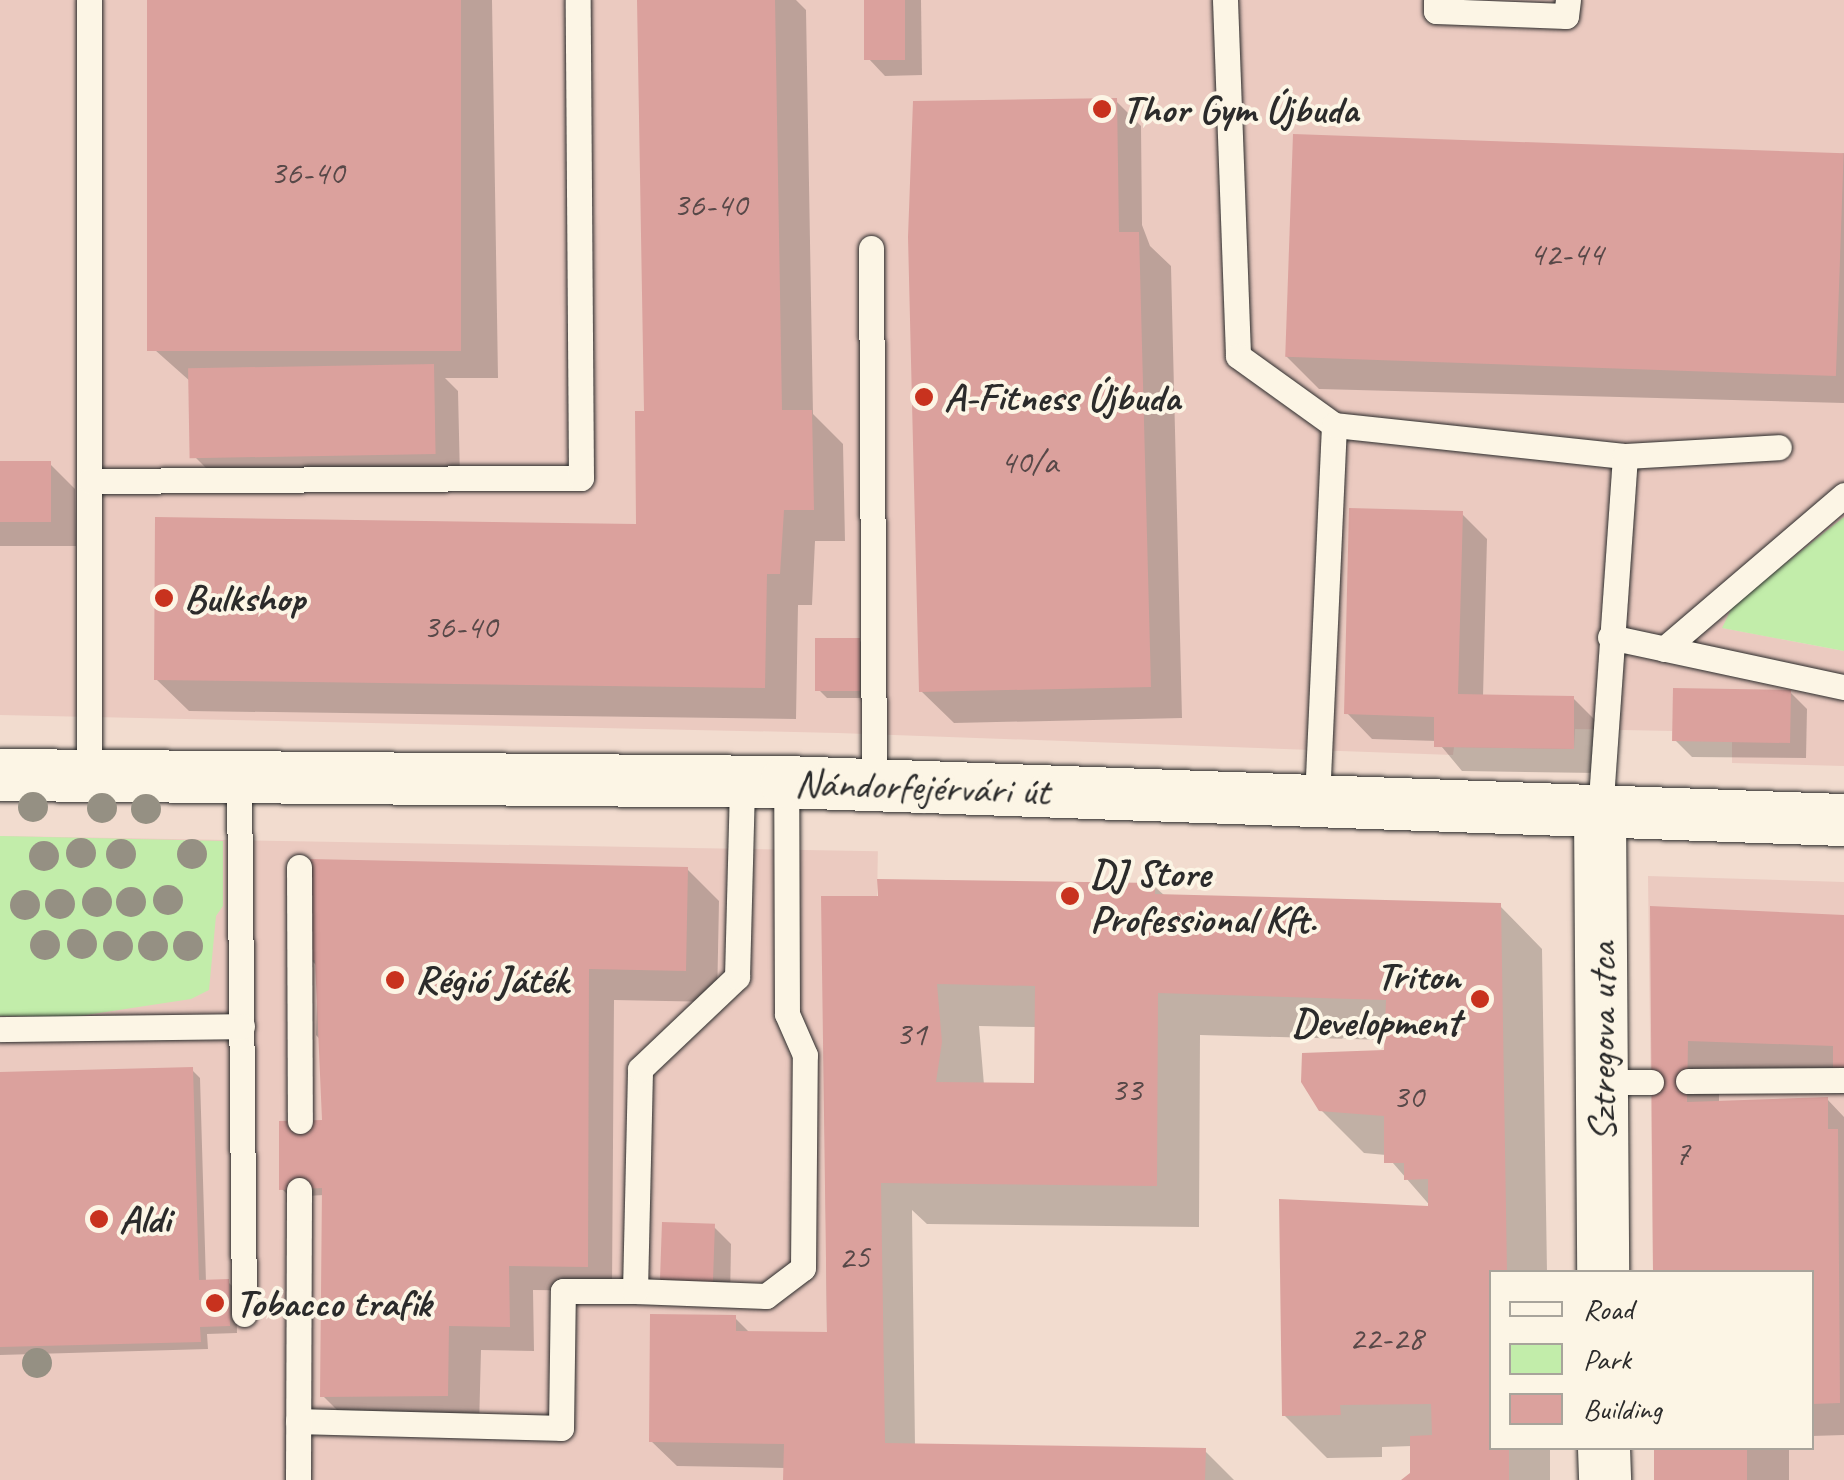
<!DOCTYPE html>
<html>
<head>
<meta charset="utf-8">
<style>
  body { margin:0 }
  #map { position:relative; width:1844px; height:1480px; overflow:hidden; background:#f2dccf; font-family:Caveat,sans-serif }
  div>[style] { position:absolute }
  .built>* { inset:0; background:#ebcac0; transform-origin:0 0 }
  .green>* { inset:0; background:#c2edaa }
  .shadow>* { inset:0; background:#0003; transform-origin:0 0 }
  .building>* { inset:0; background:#dba19d; transform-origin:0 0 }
  .roads { filter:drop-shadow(0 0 2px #2b2b2b) drop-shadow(0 0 2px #2b2b2b) }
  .lane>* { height:25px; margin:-12.5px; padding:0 12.5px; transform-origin:12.5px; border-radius:12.5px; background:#fcf5e5 }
  .street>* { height:52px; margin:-26px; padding:0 26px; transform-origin:26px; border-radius:26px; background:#fcf5e5 }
  .trees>* { width:30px; height:30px; margin:-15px; border-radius:50%; background:#959083 }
  .dots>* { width:28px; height:28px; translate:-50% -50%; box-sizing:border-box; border:5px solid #fcf5e5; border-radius:50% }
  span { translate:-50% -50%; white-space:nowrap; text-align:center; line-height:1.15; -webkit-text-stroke:8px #fcf5e5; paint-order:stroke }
  .number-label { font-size:35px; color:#574848 }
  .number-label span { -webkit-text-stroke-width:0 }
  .poi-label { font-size:40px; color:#2b2b2b; font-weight:700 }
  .left { translate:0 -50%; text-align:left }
  .right { translate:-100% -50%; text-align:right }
  .street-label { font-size:40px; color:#2b2b2b }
  .legend { position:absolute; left:1489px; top:1270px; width:325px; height:180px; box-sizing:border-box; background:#fcf5e5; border:2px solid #a8a49b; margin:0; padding:12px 18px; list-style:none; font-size:30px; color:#2b2b2b }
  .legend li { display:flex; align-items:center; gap:20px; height:50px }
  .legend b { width:50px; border:2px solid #a8a49b }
</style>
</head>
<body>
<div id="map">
  <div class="built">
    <div style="clip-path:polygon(0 0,1844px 0,1844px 517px,1733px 605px,1723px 628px,1844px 651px,1844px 766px,1732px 763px,1732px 741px,1673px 741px,1672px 731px,1575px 729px,1574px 749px,1454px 747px,1453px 755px,838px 733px,0 715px)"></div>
    <div style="left:0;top:836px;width:878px;height:644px;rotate:1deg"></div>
    <div style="clip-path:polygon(1648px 876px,1844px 882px,1844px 1480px,1654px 1480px,1654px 1448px,1812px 1448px,1812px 1272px,1653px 1272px)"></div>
  </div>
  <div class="green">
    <div style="clip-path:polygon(1844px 517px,1844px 651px,1722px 628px,1733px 605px)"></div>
    <div style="clip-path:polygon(0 836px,223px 841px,223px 906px,216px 916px,209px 990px,191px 999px,73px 1017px,0 1016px)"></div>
  </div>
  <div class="shadow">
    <div style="clip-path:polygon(150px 0,492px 0,498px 378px,445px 378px,458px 391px,460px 478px,217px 479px,192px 454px,191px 382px,155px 350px)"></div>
    <div style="clip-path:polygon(640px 0,796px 0,806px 10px,813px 414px,843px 444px,845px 541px,815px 541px,812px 605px,798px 605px,796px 719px,189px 711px,156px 679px,638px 527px,647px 414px)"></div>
    <div style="clip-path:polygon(867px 0,921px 0,922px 75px,885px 76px,868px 58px)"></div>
    <div style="clip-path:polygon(1116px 101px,1141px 126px,1142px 225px,1150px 246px,1171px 266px,1182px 718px,954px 723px,921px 691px)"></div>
    <div style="clip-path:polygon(1844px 153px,1844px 403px,1319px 389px,1286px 356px)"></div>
    <div style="clip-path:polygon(0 464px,50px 464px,75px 489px,76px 546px,0 546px)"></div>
    <div style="clip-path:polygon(1461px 513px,1487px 539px,1483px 697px,1573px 698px,1598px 723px,1598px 773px,1462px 771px,1437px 741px,1372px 739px,1347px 713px)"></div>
    <div style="clip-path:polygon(859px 640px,867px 648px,868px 698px,827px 698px,819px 690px)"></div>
    <div style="clip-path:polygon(1790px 692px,1807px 709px,1806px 758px,1692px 757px,1675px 740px)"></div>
    <div style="clip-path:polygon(687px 869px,719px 901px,717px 1002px,614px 1000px,612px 1291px,533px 1290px,534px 1351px,481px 1350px,479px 1428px,355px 1428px,323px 1396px,324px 1195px,290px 1197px,282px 1189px,324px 1122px,324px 1044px,316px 1035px,318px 967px,310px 959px)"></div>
    <div style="clip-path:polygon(evenodd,1154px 886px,1165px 896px,1500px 906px,1542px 949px,1547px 1272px,1492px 1272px,1492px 1448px,1550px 1448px,1550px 1480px,1403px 1480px,1417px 1476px,1412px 1446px,1382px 1447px,1382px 1457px,1327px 1458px,1284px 1415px,1433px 1209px,1386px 1155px,1364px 1153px,1321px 1110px,1387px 1053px,1387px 1040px,1200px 1035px,1199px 1227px,927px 1224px,912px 1210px,915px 1446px,1205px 1451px,1234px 1480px,786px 1480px,786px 1468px,677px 1466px,651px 1441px,735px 1318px,751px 1334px,827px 1334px,823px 899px,1154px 886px,979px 1026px,1037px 1027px,1036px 1086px,984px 1085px,979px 1026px)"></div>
    <div style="clip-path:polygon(1652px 909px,1844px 917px,1844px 1077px,1719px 1073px,1719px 1103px,1827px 1099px,1844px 1117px,1844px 1435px,1812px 1436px,1812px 1272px,1655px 1272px)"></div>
    <div style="clip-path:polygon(192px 1070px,200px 1078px,206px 1282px,228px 1282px,236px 1290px,237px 1333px,207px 1334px,208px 1349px,0 1355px,0 1075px)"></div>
    <div style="clip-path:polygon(714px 1227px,731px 1244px,730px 1300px,679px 1298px)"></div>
    <div style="left:1656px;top:1448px;width:133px;height:32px"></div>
  </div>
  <div class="building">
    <div style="left:147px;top:0;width:314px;height:351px"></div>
    <div style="clip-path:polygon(637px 0,775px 0,782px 410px,812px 410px,814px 510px,784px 510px,780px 574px,767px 574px,765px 688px,154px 680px,155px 517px,636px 524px,635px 411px,644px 411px)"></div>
    <div style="left:864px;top:0;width:41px;height:60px"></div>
    <div style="clip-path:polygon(1117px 98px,1119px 232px,1139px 232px,1151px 687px,919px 692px,908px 237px,913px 101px)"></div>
    <div style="left:1293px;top:134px;width:551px;height:223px;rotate:2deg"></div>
    <div style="left:434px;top:364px;width:90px;height:246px;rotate:89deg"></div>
    <div style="left:0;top:461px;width:51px;height:61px"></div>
    <div style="clip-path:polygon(1349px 508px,1463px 511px,1458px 694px,1574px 696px,1574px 749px,1434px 747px,1434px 717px,1344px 714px)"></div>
    <div style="left:815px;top:638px;width:45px;height:53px"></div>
    <div style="left:1673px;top:688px;width:118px;height:53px;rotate:1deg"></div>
    <div style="clip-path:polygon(310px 859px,688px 867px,686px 971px,589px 969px,588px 1267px,509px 1266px,510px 1327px,449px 1326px,448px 1396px,320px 1397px,322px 1188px,279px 1190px,279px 1121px,322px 1120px,315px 960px,307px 960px)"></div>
    <div style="clip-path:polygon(evenodd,877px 879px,1155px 883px,1155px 894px,1501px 903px,1507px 1272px,1492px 1272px,1492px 1448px,1509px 1448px,1509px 1480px,1401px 1480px,1410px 1473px,1410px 1436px,1432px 1435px,1431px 1404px,1340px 1405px,1341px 1415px,1282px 1416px,1279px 1199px,1428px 1206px,1428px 1179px,1404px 1180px,1404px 1163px,1384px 1163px,1384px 1116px,1319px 1111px,1301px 1082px,1302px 1053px,1384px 1050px,1386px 1000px,1158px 993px,1157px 1186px,881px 1183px,885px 1443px,1206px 1448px,1205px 1480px,783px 1480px,784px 1444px,649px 1442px,650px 1314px,736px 1315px,736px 1331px,827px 1332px,821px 896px,878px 896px,877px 879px,937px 984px,1035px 986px,1034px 1083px,936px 1082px,942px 1042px,937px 984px)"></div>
    <div style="clip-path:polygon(1650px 906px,1844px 915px,1844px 1068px,1833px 1068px,1833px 1046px,1688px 1041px,1687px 1102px,1828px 1097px,1828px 1129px,1838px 1129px,1840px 1403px,1812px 1404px,1812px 1272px,1653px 1272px)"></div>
    <div style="clip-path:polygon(193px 1067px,199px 1280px,229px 1279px,230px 1326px,200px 1327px,201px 1342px,0 1347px,0 1072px)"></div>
    <div style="left:662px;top:1222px;width:53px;height:59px;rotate:2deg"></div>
    <div style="left:1654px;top:1448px;width:93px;height:32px"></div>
  </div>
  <div class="roads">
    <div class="lane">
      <div style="left:89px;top:0;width:776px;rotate:90deg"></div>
      <div style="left:1225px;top:0;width:356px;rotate:87.9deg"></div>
      <div style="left:1238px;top:356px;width:118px;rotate:35.7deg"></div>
      <div style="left:1334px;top:425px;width:375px;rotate:92.6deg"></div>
      <div style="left:1436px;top:0;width:11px;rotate:90deg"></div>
      <div style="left:1436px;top:11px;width:130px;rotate:2.2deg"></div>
      <div style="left:1566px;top:16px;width:16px;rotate:-83deg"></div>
      <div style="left:871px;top:248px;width:536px;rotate:89.68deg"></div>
      <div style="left:1334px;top:425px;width:293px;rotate:6.1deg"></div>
      <div style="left:1625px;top:456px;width:357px;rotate:94deg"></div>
      <div style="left:1625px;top:456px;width:154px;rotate:-3.3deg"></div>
      <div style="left:90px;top:481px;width:491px;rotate:-0.4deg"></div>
      <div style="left:581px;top:478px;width:478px;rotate:-90.4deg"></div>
      <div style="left:1610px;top:637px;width:239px;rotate:12.1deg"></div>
      <div style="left:1664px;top:649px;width:237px;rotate:-40.5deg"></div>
      <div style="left:239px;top:779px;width:535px;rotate:89.46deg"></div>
      <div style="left:299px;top:867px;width:254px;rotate:89.8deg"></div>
      <div style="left:0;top:1029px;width:242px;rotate:-0.7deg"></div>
      <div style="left:1688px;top:1081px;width:156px;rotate:-0.4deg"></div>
      <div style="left:1602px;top:1082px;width:49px"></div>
      <div style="left:635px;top:1291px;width:131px;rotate:2.2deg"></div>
      <div style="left:766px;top:1296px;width:46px;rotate:-37.1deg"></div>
      <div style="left:803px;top:1268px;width:213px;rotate:-89.5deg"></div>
      <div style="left:805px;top:1055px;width:45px;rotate:-113.7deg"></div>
      <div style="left:787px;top:1014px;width:232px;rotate:-90.2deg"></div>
      <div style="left:298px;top:1421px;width:263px;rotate:1.5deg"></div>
      <div style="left:561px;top:1428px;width:137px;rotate:-89.2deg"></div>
      <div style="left:563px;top:1291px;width:72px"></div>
      <div style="left:635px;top:1291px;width:222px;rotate:-88.7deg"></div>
      <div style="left:640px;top:1069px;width:134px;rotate:-43.5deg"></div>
      <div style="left:737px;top:977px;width:195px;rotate:-88.5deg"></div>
      <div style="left:298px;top:1480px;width:290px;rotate:-89.8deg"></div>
    </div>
    <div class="street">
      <div style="left:0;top:775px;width:786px;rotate:0.51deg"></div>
      <div style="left:786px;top:782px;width:1059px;rotate:2.06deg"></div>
      <div style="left:1600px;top:812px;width:460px;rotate:89.6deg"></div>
      <div style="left:1604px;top:1448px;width:32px;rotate:88deg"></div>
    </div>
  </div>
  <div class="trees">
    <div style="left:33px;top:807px"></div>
    <div style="left:102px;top:808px"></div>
    <div style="left:146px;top:809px"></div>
    <div style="left:81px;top:853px"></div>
    <div style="left:121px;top:854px"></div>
    <div style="left:192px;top:854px"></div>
    <div style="left:44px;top:856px"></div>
    <div style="left:168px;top:900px"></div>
    <div style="left:97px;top:902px"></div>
    <div style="left:131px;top:902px"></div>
    <div style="left:60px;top:904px"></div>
    <div style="left:25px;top:905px"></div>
    <div style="left:82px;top:944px"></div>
    <div style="left:45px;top:945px"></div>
    <div style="left:118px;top:946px"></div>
    <div style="left:153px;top:946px"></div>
    <div style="left:188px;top:946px"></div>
    <div style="left:37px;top:1363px"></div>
  </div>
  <div class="dots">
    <div style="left:1102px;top:109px;background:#c8321e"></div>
    <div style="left:924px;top:397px;background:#c8321e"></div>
    <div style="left:164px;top:598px;background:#c8321e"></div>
    <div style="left:1070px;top:896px;background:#c8321e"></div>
    <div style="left:395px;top:980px;background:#c8321e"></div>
    <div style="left:1480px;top:999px;background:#c8321e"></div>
    <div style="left:99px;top:1219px;background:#c8321e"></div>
    <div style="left:215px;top:1303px;background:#c8321e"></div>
  </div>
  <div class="number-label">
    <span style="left:307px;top:173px">36-40</span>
    <span style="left:710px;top:205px">36-40</span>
    <span style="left:1566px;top:254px">42-44</span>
    <span style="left:1029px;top:462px">40/a</span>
    <span style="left:460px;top:627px">36-40</span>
    <span style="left:911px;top:1034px">31</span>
    <span style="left:1126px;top:1090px">33</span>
    <span style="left:1408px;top:1097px">30</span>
    <span style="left:1682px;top:1153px">7</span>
    <span style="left:854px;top:1257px">25</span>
    <span style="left:1386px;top:1338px">22-28</span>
  </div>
  <div class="poi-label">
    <span class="left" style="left:1122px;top:109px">Thor Gym Újbuda</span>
    <span class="left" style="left:944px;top:397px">A-Fitness Újbuda</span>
    <span class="left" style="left:184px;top:598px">Bulkshop</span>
    <span class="left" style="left:1090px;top:896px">DJ Store<br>Professional Kft.</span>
    <span class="right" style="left:1460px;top:999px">Triton<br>Development</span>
    <span class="left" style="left:415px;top:980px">Régió Játék</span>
    <span class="left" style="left:119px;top:1219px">Aldi</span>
    <span class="left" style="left:235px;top:1303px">Tobacco trafik</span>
  </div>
  <div class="street-label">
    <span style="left:922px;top:787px;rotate:2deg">Nándorfejérvári út</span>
    <span style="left:1602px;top:1042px;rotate:-90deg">Sztregova utca</span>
  </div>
  <ul class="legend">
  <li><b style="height:12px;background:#fcf5e5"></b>Road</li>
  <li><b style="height:28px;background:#c2edaa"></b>Park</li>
  <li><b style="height:28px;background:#dba19d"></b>Building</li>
  </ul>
</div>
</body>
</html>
